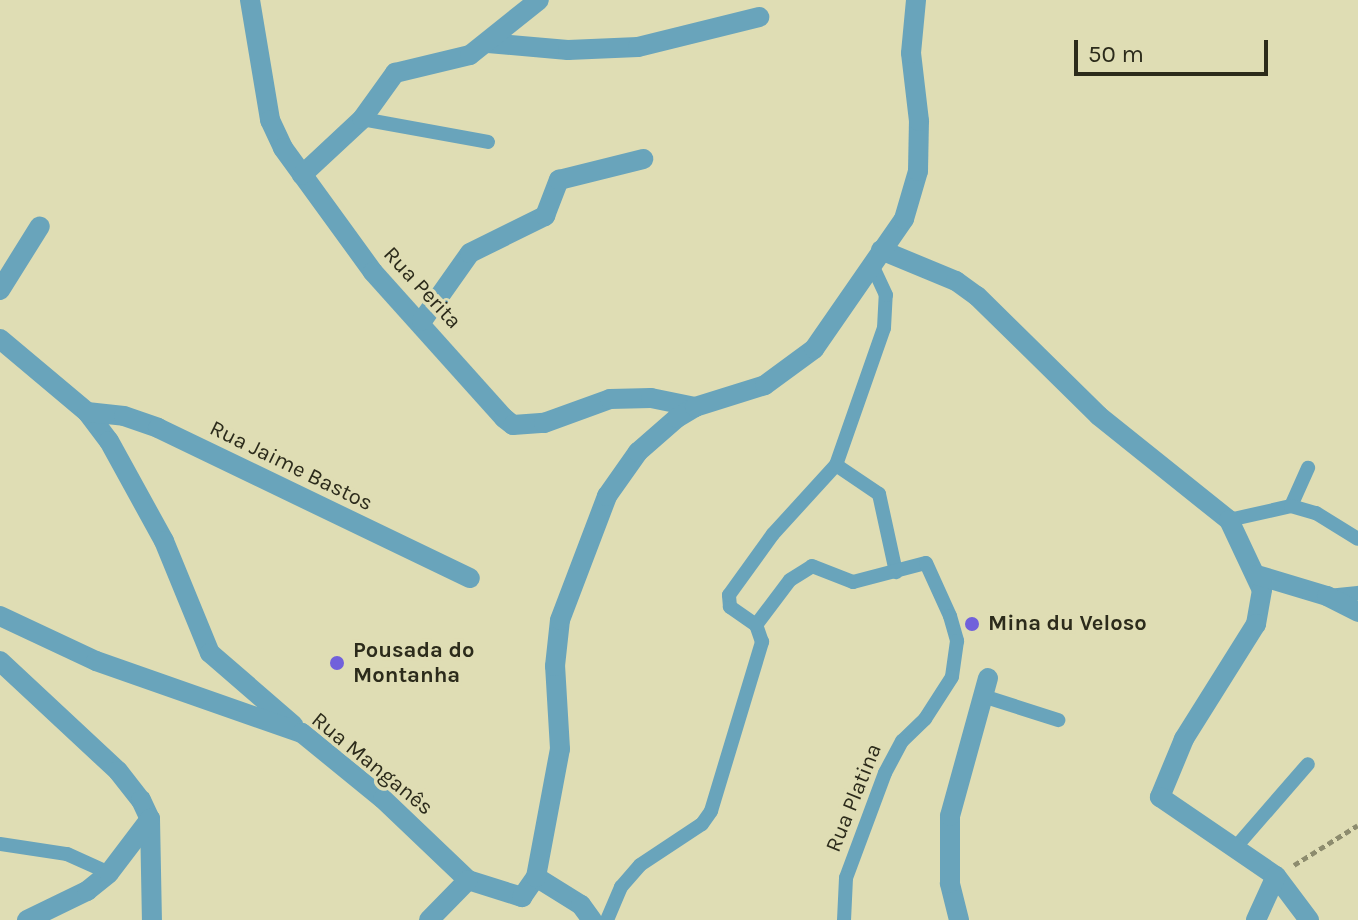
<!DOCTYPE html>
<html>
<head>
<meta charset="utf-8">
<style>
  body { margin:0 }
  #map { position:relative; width:1358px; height:920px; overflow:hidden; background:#dfddb4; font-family:Karla,sans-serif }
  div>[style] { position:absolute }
  .path>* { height:5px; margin-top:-2.5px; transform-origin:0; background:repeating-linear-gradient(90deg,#8d8c6e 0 6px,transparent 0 10px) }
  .lane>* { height:14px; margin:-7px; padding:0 7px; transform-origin:7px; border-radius:7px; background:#69a4bb }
  .street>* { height:20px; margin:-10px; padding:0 10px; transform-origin:10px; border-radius:10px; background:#69a4bb }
  .dots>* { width:22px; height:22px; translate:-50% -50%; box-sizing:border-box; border:4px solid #dfddb4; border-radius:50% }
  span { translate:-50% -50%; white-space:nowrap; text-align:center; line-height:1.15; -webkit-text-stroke:7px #dfddb4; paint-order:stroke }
  .street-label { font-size:22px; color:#2c2b1b }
  .poi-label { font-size:22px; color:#2c2b1b; font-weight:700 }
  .left { translate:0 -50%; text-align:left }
  .scale { position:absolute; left:1074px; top:40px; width:194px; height:36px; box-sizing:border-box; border:4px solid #2c2b1b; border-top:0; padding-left:10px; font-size:24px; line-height:28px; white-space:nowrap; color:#2c2b1b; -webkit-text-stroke:6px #dfddb4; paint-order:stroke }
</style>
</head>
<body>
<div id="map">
  <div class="path">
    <div style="left:1294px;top:865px;width:75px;rotate:-32deg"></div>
  </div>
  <div class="lane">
    <div style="left:362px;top:119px;width:128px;rotate:10.3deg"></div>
    <div style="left:836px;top:465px;width:52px;rotate:34deg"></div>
    <div style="left:879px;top:494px;width:80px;rotate:77.7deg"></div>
    <div style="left:1291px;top:506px;width:42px;rotate:-65.9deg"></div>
    <div style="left:1229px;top:520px;width:64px;rotate:-12.7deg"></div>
    <div style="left:1291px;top:506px;width:26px;rotate:16deg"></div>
    <div style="left:1316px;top:513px;width:49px;rotate:31.8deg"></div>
    <div style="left:1328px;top:596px;width:30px;rotate:-6deg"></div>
    <div style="left:756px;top:625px;width:56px;rotate:-52.9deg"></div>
    <div style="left:790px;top:580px;width:26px;rotate:-32deg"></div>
    <div style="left:812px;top:566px;width:44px;rotate:21.3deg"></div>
    <div style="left:853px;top:582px;width:75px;rotate:-14.6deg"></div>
    <div style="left:926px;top:563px;width:58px;rotate:65.6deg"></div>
    <div style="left:950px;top:616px;width:26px;rotate:74deg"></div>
    <div style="left:957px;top:641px;width:36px;rotate:98deg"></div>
    <div style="left:952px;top:677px;width:50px;rotate:122.7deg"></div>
    <div style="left:925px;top:719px;width:32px;rotate:136deg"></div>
    <div style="left:902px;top:741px;width:36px;rotate:118deg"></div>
    <div style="left:885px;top:773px;width:112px;rotate:110.4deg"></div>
    <div style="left:846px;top:878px;width:42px;rotate:92.7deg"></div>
    <div style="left:986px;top:697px;width:76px;rotate:17.7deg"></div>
    <div style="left:0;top:844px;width:68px;rotate:8.5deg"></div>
    <div style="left:67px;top:854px;width:46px;rotate:24.3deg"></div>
    <div style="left:1235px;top:848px;width:111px;rotate:-49deg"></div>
    <div style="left:607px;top:920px;width:36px;rotate:-67deg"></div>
    <div style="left:621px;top:887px;width:29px;rotate:-49deg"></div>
    <div style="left:640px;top:865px;width:74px;rotate:-33.5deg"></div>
    <div style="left:702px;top:824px;width:16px;rotate:-55deg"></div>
    <div style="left:711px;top:811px;width:177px;rotate:-73.2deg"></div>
    <div style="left:762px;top:642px;width:18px;rotate:-109deg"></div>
    <div style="left:756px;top:625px;width:32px;rotate:-145deg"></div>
    <div style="left:730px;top:607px;width:12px;rotate:-95deg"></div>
    <div style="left:729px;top:595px;width:75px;rotate:-54.2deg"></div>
    <div style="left:773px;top:534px;width:93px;rotate:-47.6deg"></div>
    <div style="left:836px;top:465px;width:145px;rotate:-70.7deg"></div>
    <div style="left:884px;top:328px;width:33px;rotate:-87deg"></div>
    <div style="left:886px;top:295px;width:35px;rotate:-115deg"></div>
  </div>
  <div class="street">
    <div style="left:250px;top:0;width:122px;rotate:80.5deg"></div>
    <div style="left:270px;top:120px;width:31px;rotate:65deg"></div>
    <div style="left:283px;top:148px;width:153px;rotate:54deg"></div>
    <div style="left:373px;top:272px;width:196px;rotate:48.1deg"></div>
    <div style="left:504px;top:418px;width:11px;rotate:38deg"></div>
    <div style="left:513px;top:425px;width:31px;rotate:-4deg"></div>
    <div style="left:544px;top:423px;width:70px;rotate:-20deg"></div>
    <div style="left:610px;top:399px;width:41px;rotate:-1.4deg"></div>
    <div style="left:651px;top:398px;width:45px;rotate:11.6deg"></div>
    <div style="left:488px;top:43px;width:80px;rotate:5deg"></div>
    <div style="left:568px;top:50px;width:70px;rotate:-2.5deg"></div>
    <div style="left:638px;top:47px;width:125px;rotate:-13.9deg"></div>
    <div style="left:302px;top:175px;width:82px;rotate:-43deg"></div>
    <div style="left:362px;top:119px;width:57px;rotate:-54.3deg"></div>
    <div style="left:395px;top:73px;width:77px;rotate:-13.5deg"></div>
    <div style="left:470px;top:55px;width:88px;rotate:-38.6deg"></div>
    <div style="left:881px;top:250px;width:81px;rotate:22.5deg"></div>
    <div style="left:956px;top:281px;width:26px;rotate:36deg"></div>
    <div style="left:977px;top:296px;width:171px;rotate:44.5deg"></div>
    <div style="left:1099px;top:416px;width:166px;rotate:38.7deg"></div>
    <div style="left:1229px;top:520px;width:77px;rotate:64.8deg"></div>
    <div style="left:1262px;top:590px;width:35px;rotate:100deg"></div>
    <div style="left:1256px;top:624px;width:136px;rotate:122.1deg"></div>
    <div style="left:1184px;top:739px;width:63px;rotate:112.5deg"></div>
    <div style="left:1160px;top:797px;width:140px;rotate:34.3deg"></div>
    <div style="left:1276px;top:876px;width:55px;rotate:53.1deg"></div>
    <div style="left:0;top:290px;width:75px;rotate:-58deg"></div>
    <div style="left:422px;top:321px;width:83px;rotate:-54.8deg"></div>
    <div style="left:470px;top:253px;width:84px;rotate:-26.3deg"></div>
    <div style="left:545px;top:216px;width:39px;rotate:-69deg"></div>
    <div style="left:559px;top:180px;width:87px;rotate:-14deg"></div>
    <div style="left:0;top:339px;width:114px;rotate:40deg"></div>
    <div style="left:87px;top:412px;width:36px;rotate:53deg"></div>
    <div style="left:109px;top:441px;width:114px;rotate:61.2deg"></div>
    <div style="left:164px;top:541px;width:121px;rotate:67.7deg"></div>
    <div style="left:210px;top:653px;width:110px;rotate:40.9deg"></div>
    <div style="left:87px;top:412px;width:37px;rotate:6deg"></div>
    <div style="left:124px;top:416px;width:36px;rotate:19deg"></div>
    <div style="left:158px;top:428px;width:346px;rotate:25.7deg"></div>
    <div style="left:1257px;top:575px;width:73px;rotate:16.7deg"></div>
    <div style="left:1327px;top:596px;width:35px;rotate:27deg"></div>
    <div style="left:0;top:616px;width:106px;rotate:25.1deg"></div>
    <div style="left:96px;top:661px;width:218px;rotate:19.3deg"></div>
    <div style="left:302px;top:733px;width:104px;rotate:39.2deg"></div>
    <div style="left:383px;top:799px;width:117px;rotate:43.6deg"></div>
    <div style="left:468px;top:880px;width:57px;rotate:17.5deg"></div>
    <div style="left:522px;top:897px;width:24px;rotate:-55deg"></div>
    <div style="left:536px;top:877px;width:53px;rotate:31.9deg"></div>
    <div style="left:581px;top:905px;width:19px;rotate:54deg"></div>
    <div style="left:0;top:661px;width:161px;rotate:43deg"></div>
    <div style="left:118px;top:771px;width:37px;rotate:52deg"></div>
    <div style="left:141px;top:800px;width:21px;rotate:65deg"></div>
    <div style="left:150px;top:819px;width:101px;rotate:88.9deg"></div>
    <div style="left:536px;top:877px;width:130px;rotate:-79.4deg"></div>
    <div style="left:560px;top:749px;width:83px;rotate:-93.4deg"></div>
    <div style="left:555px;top:666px;width:46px;rotate:-83.8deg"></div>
    <div style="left:560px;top:620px;width:133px;rotate:-69.2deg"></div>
    <div style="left:607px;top:496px;width:54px;rotate:-54.8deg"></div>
    <div style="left:638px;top:452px;width:52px;rotate:-41.1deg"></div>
    <div style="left:677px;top:418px;width:21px;rotate:-31deg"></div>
    <div style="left:695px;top:407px;width:73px;rotate:-17.4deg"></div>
    <div style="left:765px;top:385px;width:61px;rotate:-36.3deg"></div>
    <div style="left:814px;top:349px;width:158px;rotate:-55.3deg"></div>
    <div style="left:904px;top:219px;width:50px;rotate:-73.7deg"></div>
    <div style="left:918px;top:171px;width:50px;rotate:-88.9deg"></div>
    <div style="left:919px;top:121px;width:68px;rotate:-96.7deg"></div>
    <div style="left:911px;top:53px;width:53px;rotate:-84.6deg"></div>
    <div style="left:27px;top:920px;width:67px;rotate:-25.8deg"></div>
    <div style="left:87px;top:891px;width:28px;rotate:-39deg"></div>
    <div style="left:109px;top:873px;width:68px;rotate:-52.8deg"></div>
    <div style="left:429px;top:920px;width:56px;rotate:-45.7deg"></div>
    <div style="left:959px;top:920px;width:38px;rotate:-104deg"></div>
    <div style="left:950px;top:883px;width:67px;rotate:-90deg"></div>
    <div style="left:950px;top:816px;width:143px;rotate:-74.6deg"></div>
    <div style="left:1256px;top:920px;width:48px;rotate:-65.6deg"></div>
  </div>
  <div class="dots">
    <div style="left:972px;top:624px;background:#7161db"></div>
    <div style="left:337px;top:663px;background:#7161db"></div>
  </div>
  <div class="street-label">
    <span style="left:422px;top:288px;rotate:47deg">Rua Perita</span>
    <span style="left:291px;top:466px;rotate:26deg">Rua Jaime Bastos</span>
    <span style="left:372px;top:764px;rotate:39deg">Rua Manganês</span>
    <span style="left:854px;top:798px;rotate:-68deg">Rua Platina</span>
  </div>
  <div class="poi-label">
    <span class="left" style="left:988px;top:624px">Mina du Veloso</span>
    <span class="left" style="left:353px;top:663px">Pousada do<br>Montanha</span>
  </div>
  <div class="scale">50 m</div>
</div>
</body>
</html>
